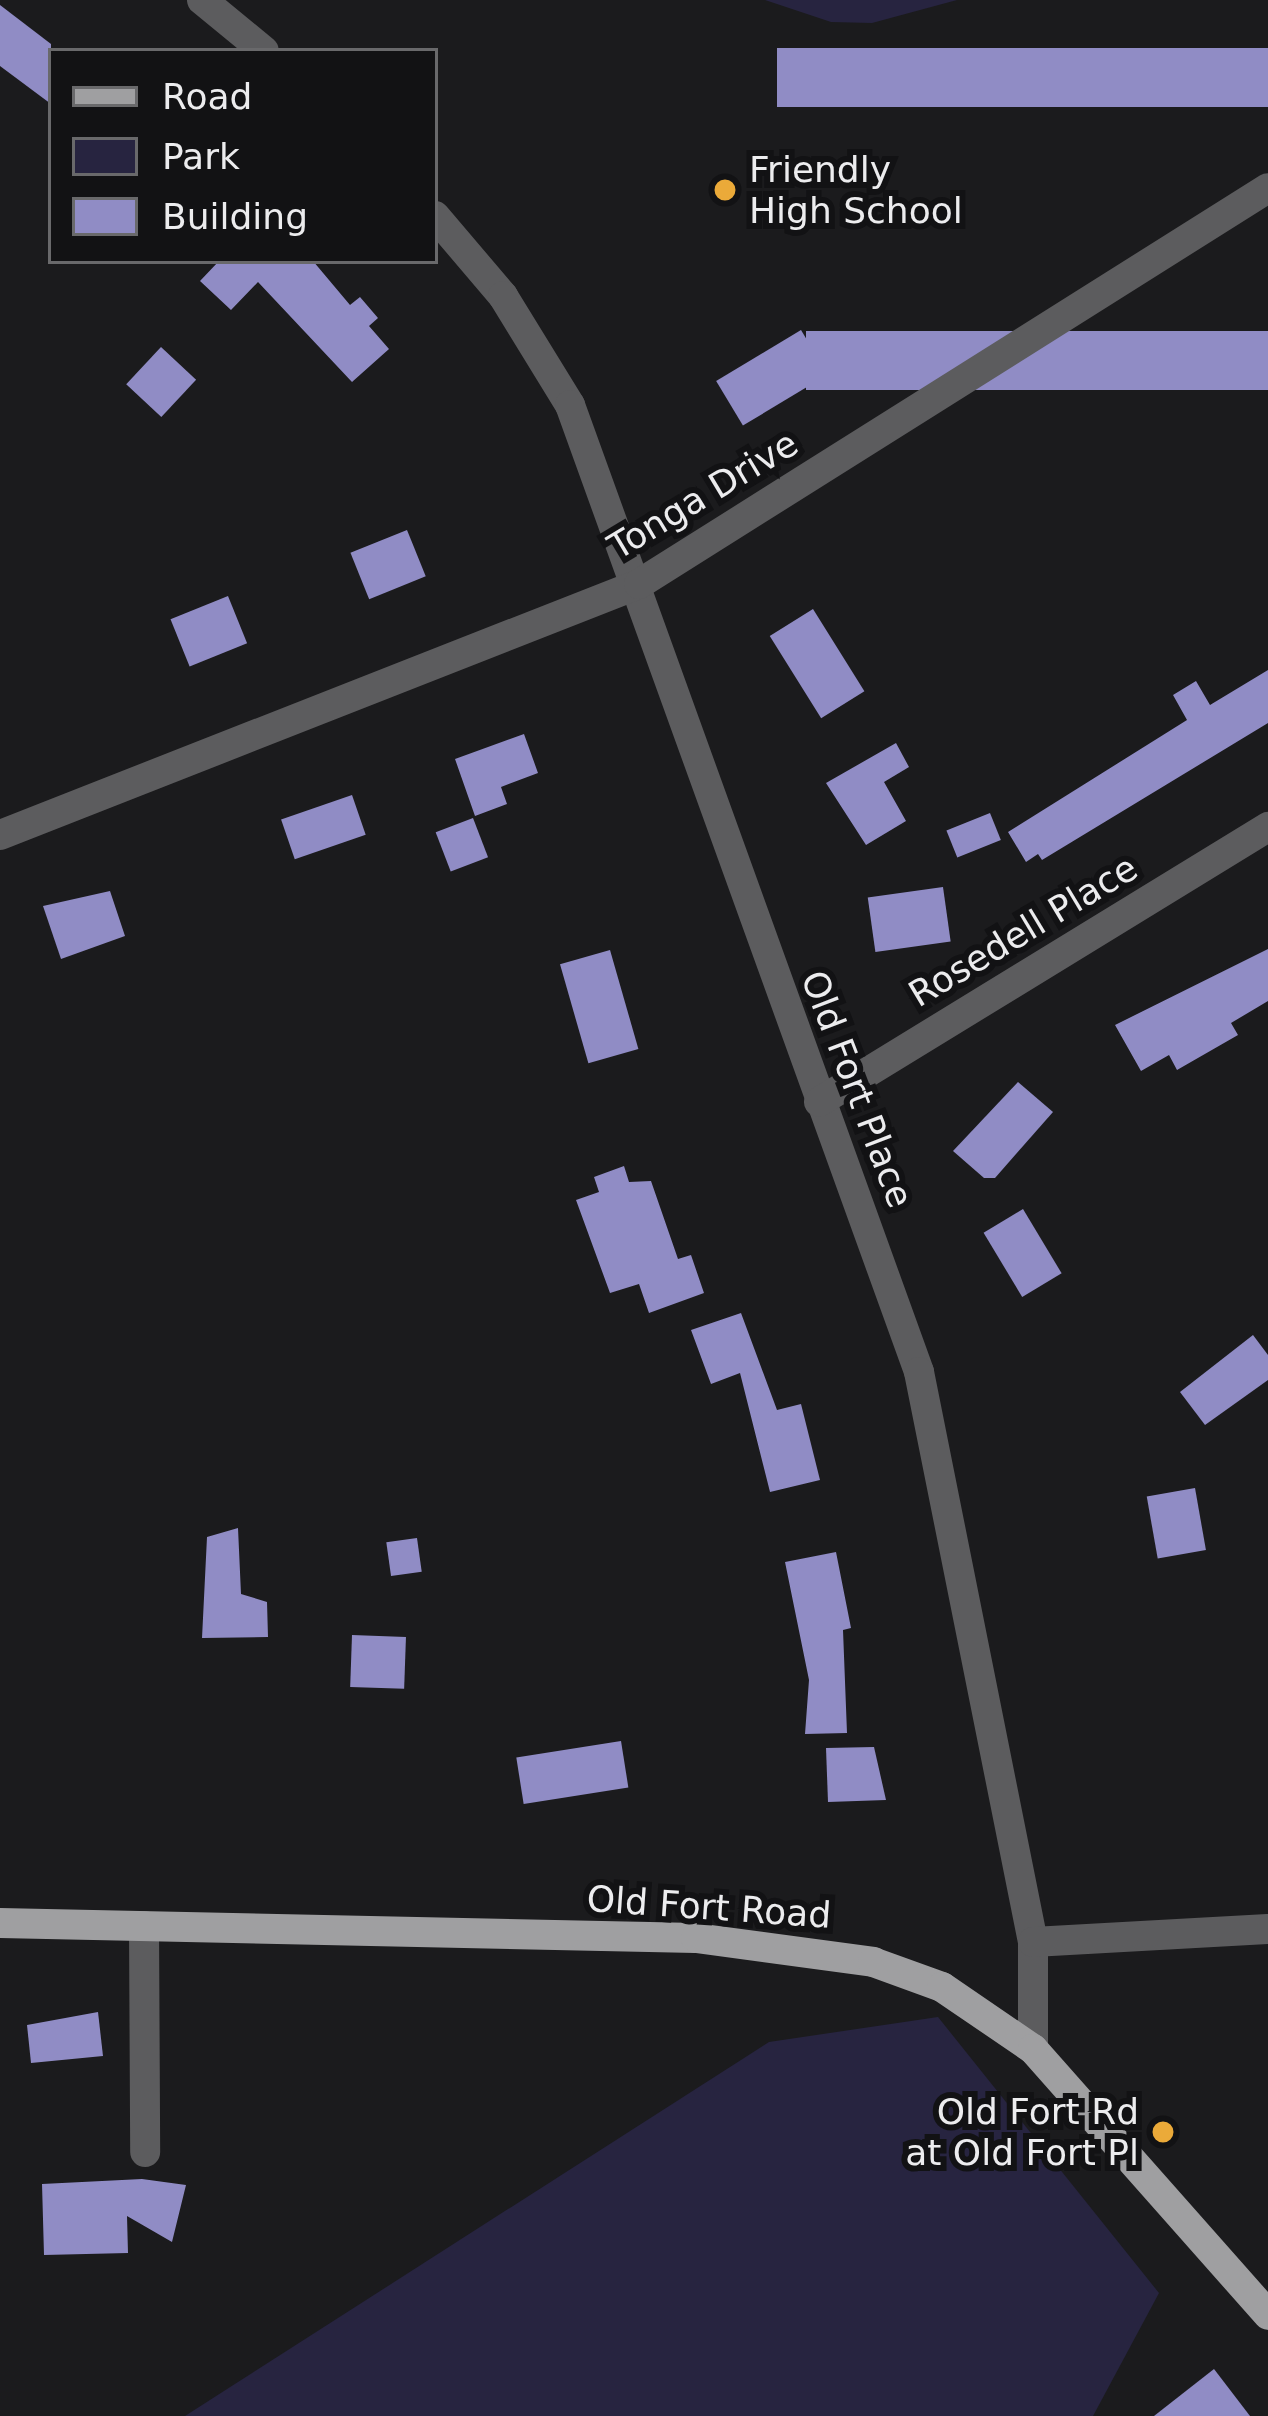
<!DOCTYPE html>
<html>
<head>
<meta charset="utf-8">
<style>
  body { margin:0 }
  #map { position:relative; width:1268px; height:2416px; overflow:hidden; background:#1b1b1d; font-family:"DejaVu Sans",sans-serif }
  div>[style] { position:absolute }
  .green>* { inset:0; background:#272440 }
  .building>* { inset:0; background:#908cc5; transform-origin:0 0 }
  .minor>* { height:30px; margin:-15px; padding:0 15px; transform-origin:15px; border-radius:15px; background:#5c5c5e }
  .major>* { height:30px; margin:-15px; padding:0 15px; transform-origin:15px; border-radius:15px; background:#9f9fa1 }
  .dots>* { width:33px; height:33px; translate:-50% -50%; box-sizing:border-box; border:6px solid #121214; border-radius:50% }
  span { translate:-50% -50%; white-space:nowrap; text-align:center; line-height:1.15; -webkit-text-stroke:12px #121214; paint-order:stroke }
  .poi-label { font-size:36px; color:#ececee }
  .left { translate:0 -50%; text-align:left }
  .right { translate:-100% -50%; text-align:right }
  .street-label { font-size:36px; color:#ececee }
  .legend { position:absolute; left:48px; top:48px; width:390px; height:216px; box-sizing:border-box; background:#121214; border:3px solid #69696b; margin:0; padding:15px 21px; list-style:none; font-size:36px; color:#ececee }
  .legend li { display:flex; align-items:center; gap:24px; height:60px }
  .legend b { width:60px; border:3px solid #69696b }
</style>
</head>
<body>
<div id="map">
  <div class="green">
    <div style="clip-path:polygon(765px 0,957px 0,872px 23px,831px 22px)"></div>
    <div style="clip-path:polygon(938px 2017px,1159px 2293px,1093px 2416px,185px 2416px,769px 2042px)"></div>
  </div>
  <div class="building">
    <div style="clip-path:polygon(0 5px,51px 44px,51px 104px,0 66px)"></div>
    <div style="left:1268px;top:48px;width:59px;height:491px;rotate:90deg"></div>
    <div style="clip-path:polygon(219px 261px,313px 261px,350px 305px,360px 297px,378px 318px,369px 326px,389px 349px,352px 382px,258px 282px,231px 310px,200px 281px)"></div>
    <div style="left:801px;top:330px;width:52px;height:99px;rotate:59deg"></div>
    <div style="left:1268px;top:331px;width:59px;height:462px;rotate:90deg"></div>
    <div style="left:161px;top:347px;width:48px;height:51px;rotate:43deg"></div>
    <div style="left:407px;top:530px;width:50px;height:61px;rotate:68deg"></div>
    <div style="left:228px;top:596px;width:51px;height:62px;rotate:68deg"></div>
    <div style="left:813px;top:609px;width:97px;height:51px;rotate:58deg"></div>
    <div style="clip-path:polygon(1268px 670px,1268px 723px,1042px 860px,1038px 854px,1026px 862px,1008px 832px,1187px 720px,1173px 695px,1196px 681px,1210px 705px)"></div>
    <div style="clip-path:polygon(524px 734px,538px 773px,501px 787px,507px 804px,475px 816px,455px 759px)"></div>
    <div style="clip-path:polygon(896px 743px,909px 767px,884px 782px,906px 821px,866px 845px,826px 783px)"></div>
    <div style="left:352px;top:795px;width:42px;height:75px;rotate:71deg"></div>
    <div style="left:990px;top:813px;width:29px;height:47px;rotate:68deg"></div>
    <div style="left:473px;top:818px;width:42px;height:40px;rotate:69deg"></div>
    <div style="left:943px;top:887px;width:55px;height:76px;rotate:82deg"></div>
    <div style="clip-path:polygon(110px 891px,125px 936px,61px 959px,43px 906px)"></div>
    <div style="clip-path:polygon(1268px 949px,1268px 1001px,1231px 1023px,1238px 1035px,1177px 1070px,1169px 1055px,1141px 1071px,1115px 1025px)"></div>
    <div style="left:610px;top:950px;width:103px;height:52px;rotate:74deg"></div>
    <div style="clip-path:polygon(1018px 1082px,1053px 1112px,995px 1178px,984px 1178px,953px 1151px)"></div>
    <div style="clip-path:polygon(624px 1166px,629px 1182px,651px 1181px,678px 1259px,691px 1255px,704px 1293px,649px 1313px,639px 1284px,610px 1293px,576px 1200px,599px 1192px,594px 1177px)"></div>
    <div style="left:1023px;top:1209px;width:75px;height:46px;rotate:59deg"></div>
    <div style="clip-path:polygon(741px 1313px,777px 1410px,801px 1404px,820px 1480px,770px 1492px,740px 1373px,711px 1384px,691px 1330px)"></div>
    <div style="clip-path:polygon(1253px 1335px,1268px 1355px,1268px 1380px,1205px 1425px,1180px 1392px)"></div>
    <div style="left:1195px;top:1488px;width:63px;height:49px;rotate:80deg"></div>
    <div style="clip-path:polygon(238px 1528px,241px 1594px,267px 1602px,268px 1637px,202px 1638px,207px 1537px)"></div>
    <div style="left:417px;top:1538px;width:34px;height:31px;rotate:82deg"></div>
    <div style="clip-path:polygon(836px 1552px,851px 1628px,843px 1630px,847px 1733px,805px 1734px,809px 1680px,785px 1562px)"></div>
    <div style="left:352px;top:1635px;width:54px;height:52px;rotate:2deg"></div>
    <div style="left:621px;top:1741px;width:47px;height:106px;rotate:81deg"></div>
    <div style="clip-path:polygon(874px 1747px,886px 1800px,828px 1802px,826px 1748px)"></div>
    <div style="clip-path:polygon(98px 2012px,103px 2056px,31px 2063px,27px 2025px)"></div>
    <div style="clip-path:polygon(142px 2179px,186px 2185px,172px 2242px,127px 2216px,128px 2253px,44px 2255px,42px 2184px)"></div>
    <div style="clip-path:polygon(1214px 2369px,1250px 2416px,1154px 2416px)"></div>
  </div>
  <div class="minor">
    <div style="left:202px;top:0;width:80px;rotate:39.4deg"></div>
    <div style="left:435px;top:216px;width:105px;rotate:49.6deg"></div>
    <div style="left:503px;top:296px;width:128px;rotate:58.4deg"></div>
    <div style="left:570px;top:405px;width:1028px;rotate:70.15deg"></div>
    <div style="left:919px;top:1372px;width:581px;rotate:78.69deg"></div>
    <div style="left:1033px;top:1942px;width:107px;rotate:90deg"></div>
    <div style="left:0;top:835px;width:687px;rotate:-21.44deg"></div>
    <div style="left:639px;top:584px;width:743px;rotate:-32.19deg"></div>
    <div style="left:819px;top:1102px;width:527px;rotate:-31.49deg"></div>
    <div style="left:144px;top:1926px;width:226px;rotate:89.7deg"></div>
    <div style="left:1033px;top:1942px;width:235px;rotate:-3.2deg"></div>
  </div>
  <div class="major">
    <div style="left:0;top:1923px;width:696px;rotate:1.23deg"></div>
    <div style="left:696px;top:1938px;width:179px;rotate:7.7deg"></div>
    <div style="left:873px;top:1962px;width:73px;rotate:19.9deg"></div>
    <div style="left:942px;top:1987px;width:110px;rotate:34.3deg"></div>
    <div style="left:1033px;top:2049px;width:355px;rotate:48.5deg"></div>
  </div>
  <div class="dots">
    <div style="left:725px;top:190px;background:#ebaa39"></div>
    <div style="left:1163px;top:2132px;background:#ebaa39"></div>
  </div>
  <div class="poi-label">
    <span class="left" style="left:749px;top:190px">Friendly<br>High School</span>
    <span class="right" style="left:1139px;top:2132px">Old Fort Rd<br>at Old Fort Pl</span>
  </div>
  <div class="street-label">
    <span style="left:703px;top:495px;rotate:-31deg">Tonga Drive</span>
    <span style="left:1023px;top:931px;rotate:-31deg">Rosedell Place</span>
    <span style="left:857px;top:1089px;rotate:69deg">Old Fort Place</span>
    <span style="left:709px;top:1907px;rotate:4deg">Old Fort Road</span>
  </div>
  <ul class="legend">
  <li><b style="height:15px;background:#9f9fa1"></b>Road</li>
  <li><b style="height:33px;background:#272440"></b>Park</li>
  <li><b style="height:33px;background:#908cc5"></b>Building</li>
  </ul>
</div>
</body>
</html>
